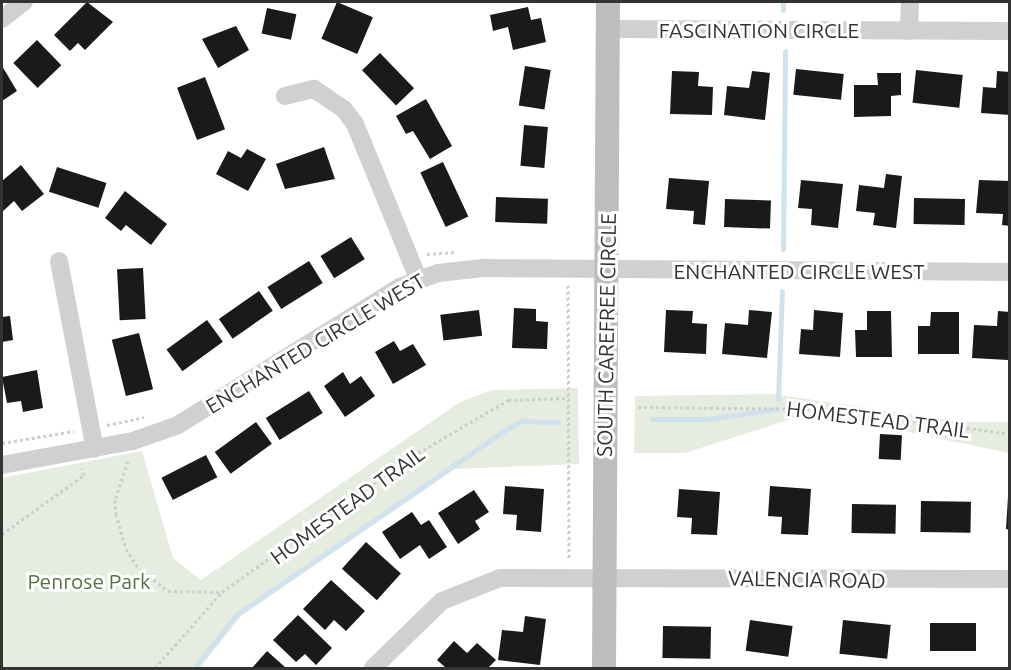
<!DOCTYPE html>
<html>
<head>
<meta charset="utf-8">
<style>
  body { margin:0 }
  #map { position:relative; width:1011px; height:670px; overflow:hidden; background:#fff; font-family:Ubuntu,sans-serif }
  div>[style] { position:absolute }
  .green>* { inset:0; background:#e6ecdf }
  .stream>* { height:5px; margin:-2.5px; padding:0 2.5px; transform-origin:2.5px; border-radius:2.5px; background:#cfe2ee }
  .building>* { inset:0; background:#1a1a1a; transform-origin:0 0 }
  .path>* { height:3px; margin-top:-1.5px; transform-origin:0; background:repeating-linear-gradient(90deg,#cdcdcd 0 3px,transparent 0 6px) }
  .street>* { height:18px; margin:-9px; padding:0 9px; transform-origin:9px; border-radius:9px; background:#d0d0d0 }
  .secondary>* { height:24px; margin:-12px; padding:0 12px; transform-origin:12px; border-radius:12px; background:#bdbdbd }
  span { translate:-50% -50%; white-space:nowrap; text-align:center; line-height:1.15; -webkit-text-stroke:6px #fff; paint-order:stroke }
  .street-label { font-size:21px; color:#333 }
  .park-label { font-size:21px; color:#56703f }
  .frame { position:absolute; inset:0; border:3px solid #333; pointer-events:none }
</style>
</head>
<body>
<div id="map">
  <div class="green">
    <div style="clip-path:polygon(578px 388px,579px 464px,455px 469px,241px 616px,200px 668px,2px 668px,2px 478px,142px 451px,173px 558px,201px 580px,460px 402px,492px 390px)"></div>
    <div style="clip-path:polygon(773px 394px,963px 422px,1009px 422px,1009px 453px,813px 412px,685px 453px,634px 453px,635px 396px)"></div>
  </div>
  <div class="stream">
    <div style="left:783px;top:10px;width:8px;rotate:-90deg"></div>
    <div style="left:783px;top:249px;width:198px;rotate:-89.4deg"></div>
    <div style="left:778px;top:399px;width:108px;rotate:-87.9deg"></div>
    <div style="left:652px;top:419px;width:55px"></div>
    <div style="left:707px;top:419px;width:70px;rotate:-8.2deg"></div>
    <div style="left:194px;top:668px;width:68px;rotate:-51.6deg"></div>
    <div style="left:236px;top:615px;width:323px;rotate:-34.5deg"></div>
    <div style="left:502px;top:432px;width:22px;rotate:-30deg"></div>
    <div style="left:521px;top:421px;width:37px;rotate:2deg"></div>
  </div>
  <div class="building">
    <div style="clip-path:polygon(87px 2px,113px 22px,85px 50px,78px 43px,70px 51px,54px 35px)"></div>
    <div style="left:337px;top:2px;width:39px;height:40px;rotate:23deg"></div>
    <div style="clip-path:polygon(528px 7px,531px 20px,541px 18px,546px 42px,513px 50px,508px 27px,493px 31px,490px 15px)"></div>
    <div style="left:267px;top:8px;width:30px;height:26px;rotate:12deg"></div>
    <div style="clip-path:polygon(236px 26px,249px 50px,218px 68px,202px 39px)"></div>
    <div style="left:37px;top:40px;width:35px;height:33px;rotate:46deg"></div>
    <div style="left:380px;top:53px;width:49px;height:25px;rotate:46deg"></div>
    <div style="clip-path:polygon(2px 66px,17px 91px,2px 101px)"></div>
    <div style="left:525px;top:66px;width:26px;height:40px;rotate:9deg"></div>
    <div style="left:796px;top:69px;width:48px;height:26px;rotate:6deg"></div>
    <div style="left:916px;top:70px;width:47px;height:33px;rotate:6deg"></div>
    <div style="clip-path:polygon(672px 71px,699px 72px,698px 86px,713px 87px,712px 115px,670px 114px)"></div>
    <div style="clip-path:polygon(752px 71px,770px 73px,765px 120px,724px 115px,727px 86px,749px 88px)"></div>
    <div style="clip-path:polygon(997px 71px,1010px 72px,1010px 115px,981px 113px,983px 87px,996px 88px)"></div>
    <div style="clip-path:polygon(877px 73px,901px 73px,901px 95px,891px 96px,891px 116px,854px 117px,854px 85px,878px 85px)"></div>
    <div style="left:205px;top:77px;width:56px;height:30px;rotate:69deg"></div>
    <div style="clip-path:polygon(426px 99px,452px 146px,430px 159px,413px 131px,406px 134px,396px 116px)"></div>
    <div style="left:524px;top:125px;width:24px;height:41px;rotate:5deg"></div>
    <div style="clip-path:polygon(324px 147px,335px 179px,285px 189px,276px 164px)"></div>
    <div style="clip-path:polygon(247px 149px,266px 159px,248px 191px,216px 174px,228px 151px,241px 158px)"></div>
    <div style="left:443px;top:162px;width:60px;height:25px;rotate:65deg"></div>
    <div style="clip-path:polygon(21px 165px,44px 194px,22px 211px,14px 201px,2px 212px,2px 181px)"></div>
    <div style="left:57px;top:167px;width:52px;height:26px;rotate:18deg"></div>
    <div style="clip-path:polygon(886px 174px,902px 176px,896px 228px,873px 225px,875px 213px,856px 211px,859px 185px,884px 188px)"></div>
    <div style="clip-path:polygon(669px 178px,709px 181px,705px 225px,693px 224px,694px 211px,666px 209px)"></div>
    <div style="clip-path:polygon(801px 180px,843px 184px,838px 228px,811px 225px,812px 209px,798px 208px)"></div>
    <div style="clip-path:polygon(979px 180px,1010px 181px,1010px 226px,1002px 225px,1003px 214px,976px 213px)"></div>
    <div style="clip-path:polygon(125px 191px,167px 224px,151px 245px,126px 225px,121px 231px,105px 218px)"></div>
    <div style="left:496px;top:197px;width:52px;height:25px;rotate:2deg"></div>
    <div style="left:914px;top:198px;width:51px;height:26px;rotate:1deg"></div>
    <div style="left:725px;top:199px;width:46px;height:28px;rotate:2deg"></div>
    <div style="left:351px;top:237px;width:26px;height:36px;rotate:58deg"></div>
    <div style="left:309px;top:261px;width:26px;height:49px;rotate:58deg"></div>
    <div style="left:143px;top:268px;width:51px;height:26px;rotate:87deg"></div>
    <div style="left:259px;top:291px;width:24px;height:49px;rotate:55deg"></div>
    <div style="clip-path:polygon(514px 308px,536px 309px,536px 321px,548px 322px,547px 349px,512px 348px)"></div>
    <div style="left:479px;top:310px;width:26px;height:39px;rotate:83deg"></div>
    <div style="clip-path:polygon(666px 310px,693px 311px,692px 323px,707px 324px,706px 354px,664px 352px)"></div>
    <div style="clip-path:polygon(749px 310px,772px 312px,767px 358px,722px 354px,725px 323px,748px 325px)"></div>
    <div style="clip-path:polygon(814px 310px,843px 313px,840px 357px,799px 354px,801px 329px,813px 330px)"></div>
    <div style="clip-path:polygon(867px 311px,891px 311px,892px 357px,856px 357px,855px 330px,867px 330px)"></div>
    <div style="clip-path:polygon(998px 311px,1010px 312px,1008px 360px,972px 358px,974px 325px,997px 326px)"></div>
    <div style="clip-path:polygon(931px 312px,959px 312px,959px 354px,918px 354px,918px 326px,930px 326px)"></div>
    <div style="clip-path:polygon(10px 316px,13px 340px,2px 342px,2px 317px)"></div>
    <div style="left:207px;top:320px;width:27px;height:50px;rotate:54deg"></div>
    <div style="left:139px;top:333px;width:58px;height:28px;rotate:76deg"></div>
    <div style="clip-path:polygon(394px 341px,400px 351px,413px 344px,426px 365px,393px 384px,375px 352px)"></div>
    <div style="clip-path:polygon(37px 370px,43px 408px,23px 412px,21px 401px,7px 403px,2px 377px)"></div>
    <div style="clip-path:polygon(343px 372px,350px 384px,361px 376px,375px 396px,345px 417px,324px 386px)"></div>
    <div style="left:309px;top:391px;width:26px;height:51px;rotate:58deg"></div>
    <div style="left:256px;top:422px;width:27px;height:51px;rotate:54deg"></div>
    <div style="left:880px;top:434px;width:22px;height:25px;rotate:3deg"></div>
    <div style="left:206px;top:455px;width:25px;height:50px;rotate:63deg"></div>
    <div style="clip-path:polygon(505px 486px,544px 489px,541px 532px,516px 530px,517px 515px,503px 514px)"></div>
    <div style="clip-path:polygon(770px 486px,811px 489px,808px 535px,781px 534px,782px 517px,768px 516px)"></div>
    <div style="clip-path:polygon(679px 489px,720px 492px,717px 535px,691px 534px,692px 518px,677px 517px)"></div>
    <div style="clip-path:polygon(474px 490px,489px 512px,475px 521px,480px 529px,458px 544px,438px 513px)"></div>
    <div style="clip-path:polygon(1008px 497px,1010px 497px,1010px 530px,1006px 529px)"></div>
    <div style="left:921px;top:501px;width:50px;height:31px;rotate:1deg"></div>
    <div style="left:852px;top:504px;width:44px;height:29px;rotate:1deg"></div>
    <div style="clip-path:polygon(412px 512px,421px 525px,429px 520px,447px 547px,429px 559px,420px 545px,400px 559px,382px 532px)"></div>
    <div style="left:366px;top:542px;width:47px;height:36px;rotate:42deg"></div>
    <div style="clip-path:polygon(331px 580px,365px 611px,346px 631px,334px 620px,325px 630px,303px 609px)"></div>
    <div style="clip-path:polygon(298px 615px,332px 648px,316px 665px,305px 654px,296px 662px,273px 640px)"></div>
    <div style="clip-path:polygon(525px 616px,546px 619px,540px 665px,498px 660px,502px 630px,523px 632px)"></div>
    <div style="left:750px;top:620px;width:43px;height:31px;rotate:8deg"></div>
    <div style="left:843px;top:620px;width:48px;height:34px;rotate:6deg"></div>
    <div style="left:930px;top:623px;width:46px;height:28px"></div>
    <div style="left:663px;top:626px;width:48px;height:32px;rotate:1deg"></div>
    <div style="clip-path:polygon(454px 641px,467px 653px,477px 643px,496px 660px,488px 668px,446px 668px,437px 660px)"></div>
    <div style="clip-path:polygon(267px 651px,286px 668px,252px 668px)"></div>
  </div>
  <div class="path">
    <div style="left:427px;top:254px;width:29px;rotate:-4deg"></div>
    <div style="left:568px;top:285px;width:275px;rotate:89.8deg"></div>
    <div style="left:638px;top:407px;width:198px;rotate:0.6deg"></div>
    <div style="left:836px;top:409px;width:176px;rotate:8.2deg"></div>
    <div style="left:107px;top:425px;width:38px;rotate:-12deg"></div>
    <div style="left:2px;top:443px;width:73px;rotate:-9.5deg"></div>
    <div style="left:128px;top:461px;width:41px;rotate:108.4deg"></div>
    <div style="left:115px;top:500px;width:14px;rotate:86deg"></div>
    <div style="left:116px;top:514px;width:36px;rotate:74deg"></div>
    <div style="left:126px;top:549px;width:24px;rotate:57deg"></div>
    <div style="left:139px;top:569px;width:36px;rotate:37deg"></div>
    <div style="left:168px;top:591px;width:53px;rotate:1.1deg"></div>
    <div style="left:2px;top:534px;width:101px;rotate:-35.7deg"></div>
    <div style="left:84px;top:475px;width:7px;rotate:-106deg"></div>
    <div style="left:155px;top:668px;width:101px;rotate:-48.6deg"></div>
    <div style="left:222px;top:592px;width:229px;rotate:-35.6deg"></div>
    <div style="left:408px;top:459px;width:116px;rotate:-30.5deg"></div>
    <div style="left:508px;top:400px;width:61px;rotate:-1.9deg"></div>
  </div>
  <div class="street">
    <div style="left:2px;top:19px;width:28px;rotate:-38deg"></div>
    <div style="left:608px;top:29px;width:402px;rotate:0.3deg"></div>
    <div style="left:909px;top:31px;width:29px;rotate:-88deg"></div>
    <div style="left:285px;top:96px;width:30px;rotate:-14deg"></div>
    <div style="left:314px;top:89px;width:36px;rotate:34deg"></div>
    <div style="left:344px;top:109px;width:19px;rotate:54deg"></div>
    <div style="left:355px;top:124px;width:166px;rotate:67.8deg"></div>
    <div style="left:59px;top:261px;width:191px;rotate:79.2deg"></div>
    <div style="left:2px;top:465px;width:133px;rotate:-10.4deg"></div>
    <div style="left:133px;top:441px;width:48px;rotate:-19.6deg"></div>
    <div style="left:178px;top:425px;width:261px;rotate:-31.9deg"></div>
    <div style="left:400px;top:287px;width:40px;rotate:-20.2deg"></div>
    <div style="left:438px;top:273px;width:45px;rotate:-6.3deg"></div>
    <div style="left:483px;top:268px;width:527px;rotate:0.43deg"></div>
    <div style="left:373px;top:668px;width:96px;rotate:-44.2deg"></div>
    <div style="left:442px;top:601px;width:62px;rotate:-21.6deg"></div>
    <div style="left:500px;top:578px;width:510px;rotate:0.11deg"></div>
  </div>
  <div class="secondary">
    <div style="left:604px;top:668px;width:666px;rotate:-89.66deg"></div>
  </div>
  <div class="street-label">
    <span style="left:759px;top:30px">FASCINATION CIRCLE</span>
    <span style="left:799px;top:271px">ENCHANTED CIRCLE WEST</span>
    <span style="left:606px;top:335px;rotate:-89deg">SOUTH CAREFREE CIRCLE</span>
    <span style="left:315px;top:343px;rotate:-31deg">ENCHANTED CIRCLE WEST</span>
    <span style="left:878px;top:419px;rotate:7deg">HOMESTEAD TRAIL</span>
    <span style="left:347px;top:505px;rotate:-36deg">HOMESTEAD TRAIL</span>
    <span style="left:807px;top:579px;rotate:1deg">VALENCIA ROAD</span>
  </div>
  <div class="park-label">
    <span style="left:89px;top:581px">Penrose Park</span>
  </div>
  <div class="frame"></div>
</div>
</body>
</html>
